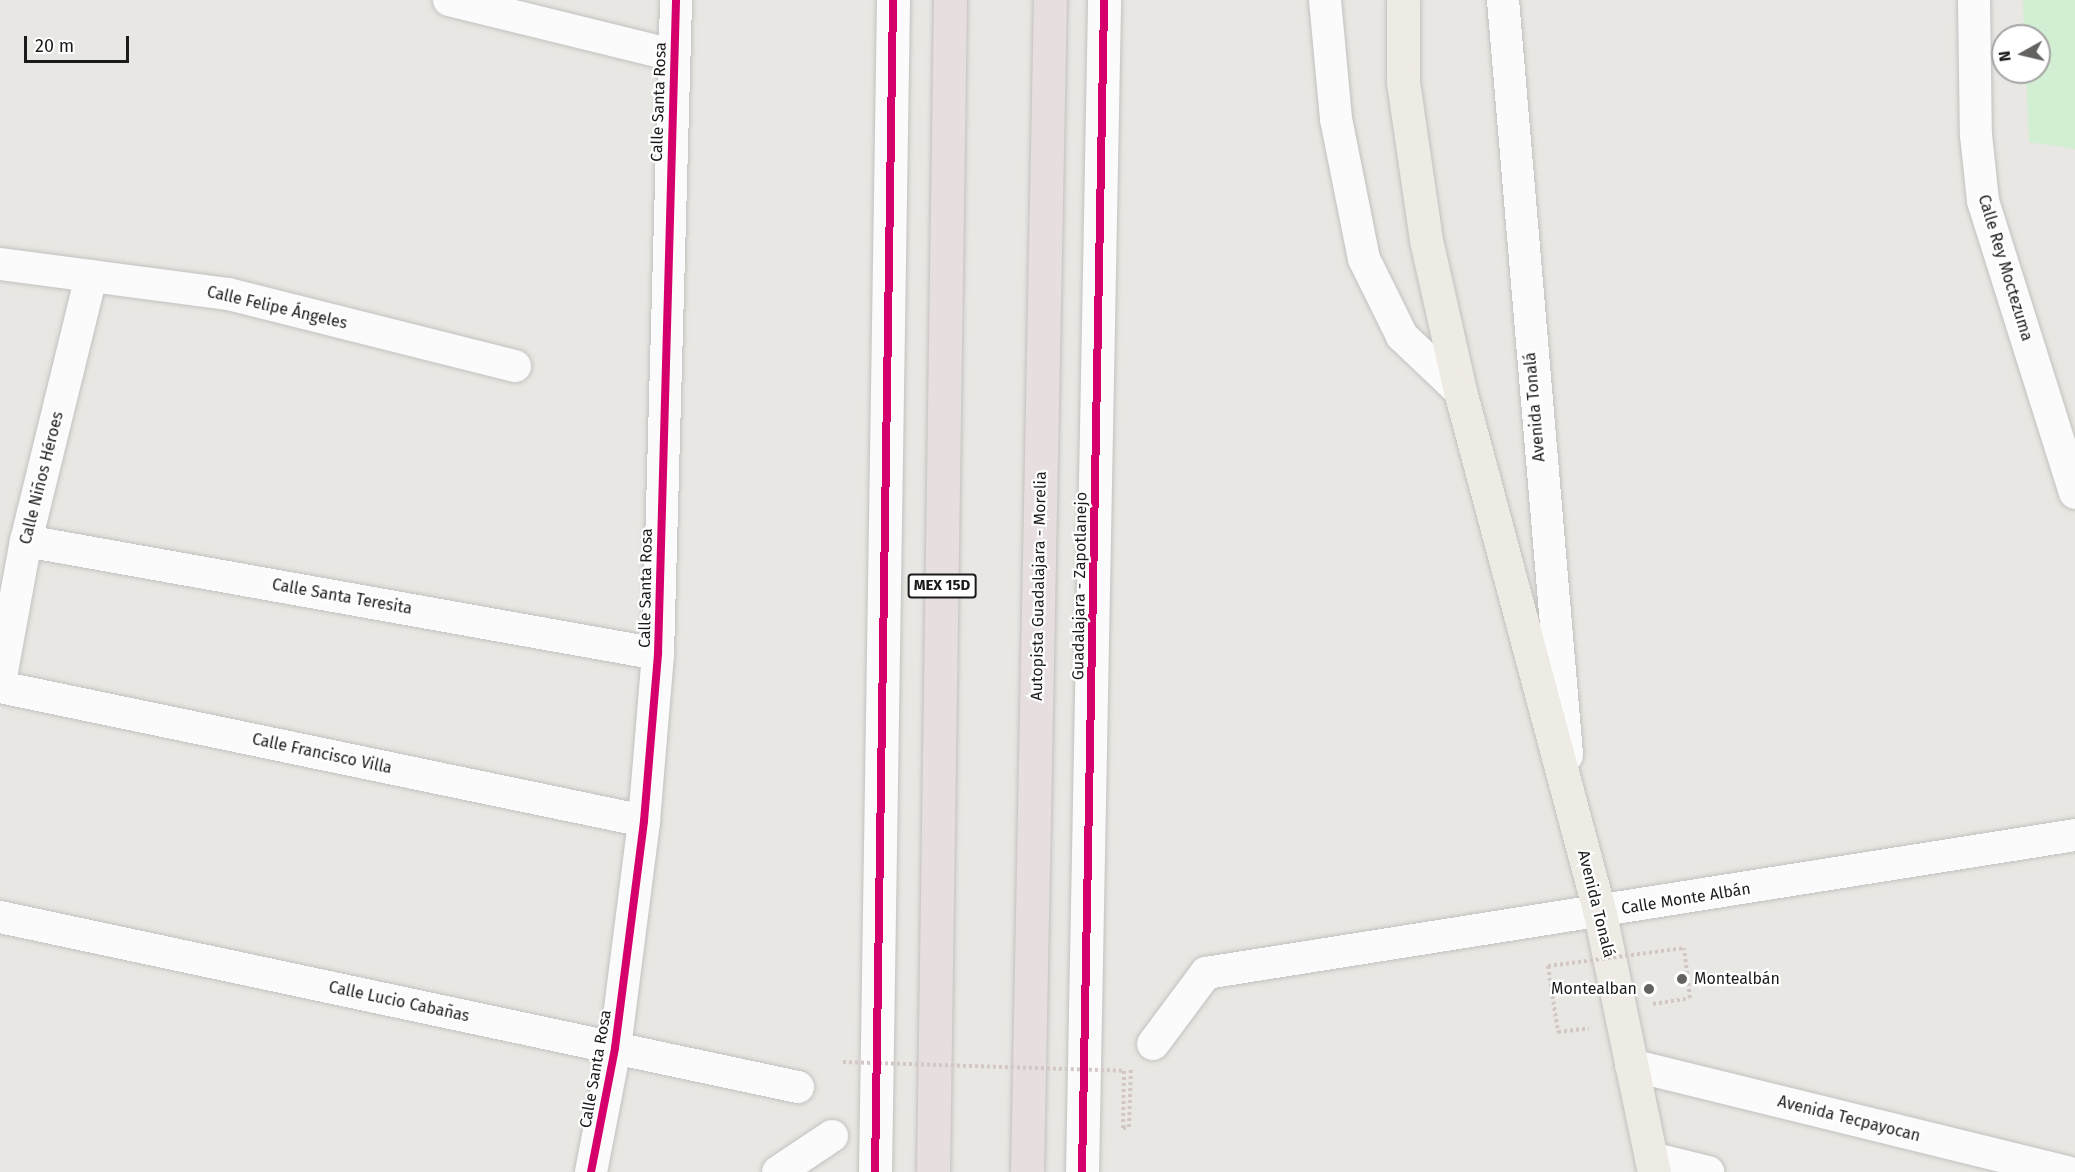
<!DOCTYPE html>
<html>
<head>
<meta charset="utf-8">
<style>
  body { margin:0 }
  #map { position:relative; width:2075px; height:1172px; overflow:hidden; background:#e9e7e3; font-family:"Fira Sans",sans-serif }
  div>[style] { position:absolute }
  .park>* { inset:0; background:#d2eed3 }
  .path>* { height:4px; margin-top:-2px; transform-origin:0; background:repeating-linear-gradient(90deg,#d3c7c5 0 3px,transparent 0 6px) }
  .roads { filter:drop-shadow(0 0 2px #c2c1bf) drop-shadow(0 0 2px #c2c1bf) }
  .minor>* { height:32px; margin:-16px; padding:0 16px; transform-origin:16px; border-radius:16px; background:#fcfbfb }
  .tertiary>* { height:33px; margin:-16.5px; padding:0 16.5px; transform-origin:16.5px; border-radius:16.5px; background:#fcfbfb }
  .primary>* { height:33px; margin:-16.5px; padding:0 16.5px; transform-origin:16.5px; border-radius:16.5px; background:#eeeae4 }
  .motorway>* { height:33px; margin:-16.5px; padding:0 16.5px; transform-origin:16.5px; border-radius:16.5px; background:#e7dedf }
  .path-bridge>* { height:4px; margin-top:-2px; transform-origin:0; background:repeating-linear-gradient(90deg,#d3c7c5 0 3px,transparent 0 6px) }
  .cycleway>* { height:8px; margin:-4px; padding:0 4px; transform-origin:4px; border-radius:4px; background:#d6006c }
  .dots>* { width:16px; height:16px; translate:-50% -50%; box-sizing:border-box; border:3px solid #fff; border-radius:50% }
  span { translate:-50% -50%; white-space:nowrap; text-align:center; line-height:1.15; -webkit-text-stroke:4.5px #fff; paint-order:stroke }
  .shield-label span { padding:2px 4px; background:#fff; border:2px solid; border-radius:4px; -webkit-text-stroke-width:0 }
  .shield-label { font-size:15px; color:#1b1b1b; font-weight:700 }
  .street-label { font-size:16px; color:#1b1b1b }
  .poi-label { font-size:16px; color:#1b1b1b }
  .left { translate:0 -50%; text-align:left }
  .right { translate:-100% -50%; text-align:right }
  .north { position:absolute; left:1991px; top:24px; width:60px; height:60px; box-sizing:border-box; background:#fff; border:2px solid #a4a4a4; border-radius:50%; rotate:262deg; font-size:16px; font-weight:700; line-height:24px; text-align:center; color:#1b1b1b }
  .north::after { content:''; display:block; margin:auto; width:21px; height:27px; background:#636261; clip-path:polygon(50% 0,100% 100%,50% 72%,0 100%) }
  .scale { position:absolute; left:24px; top:36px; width:105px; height:27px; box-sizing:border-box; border:3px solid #1b1b1b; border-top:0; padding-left:8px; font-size:18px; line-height:21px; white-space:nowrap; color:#1b1b1b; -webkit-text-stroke:4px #fff; paint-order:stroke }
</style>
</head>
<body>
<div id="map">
  <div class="park">
    <div style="clip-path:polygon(2023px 0,2075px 0,2075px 149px,2029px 142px,2026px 72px,2039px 72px,2039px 36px,2024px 36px)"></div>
  </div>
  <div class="path">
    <div style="left:1548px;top:966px;width:67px;rotate:81.4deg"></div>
    <div style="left:1558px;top:1032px;width:31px;rotate:-7deg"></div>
    <div style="left:1653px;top:1004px;width:37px;rotate:-9deg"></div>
    <div style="left:1690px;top:998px;width:50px;rotate:-96.8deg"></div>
    <div style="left:1124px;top:1071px;width:57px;rotate:91deg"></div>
    <div style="left:1123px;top:1128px;width:6px;rotate:-9deg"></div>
    <div style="left:1129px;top:1127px;width:59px;rotate:-88.1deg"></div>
  </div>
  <div class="roads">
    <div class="minor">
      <div style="left:449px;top:0;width:231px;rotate:13.8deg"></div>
      <div style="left:1325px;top:0;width:120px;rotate:84.7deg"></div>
      <div style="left:1336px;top:119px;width:143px;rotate:78.7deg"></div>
      <div style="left:1364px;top:259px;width:86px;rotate:63.7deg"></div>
      <div style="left:1402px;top:336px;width:80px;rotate:43.5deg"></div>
      <div style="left:1503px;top:0;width:758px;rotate:85.15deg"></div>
      <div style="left:1974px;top:0;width:135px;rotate:89.2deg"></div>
      <div style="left:1976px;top:135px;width:66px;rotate:83.9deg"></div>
      <div style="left:1983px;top:201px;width:306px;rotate:72.5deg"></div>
      <div style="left:0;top:264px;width:230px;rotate:7.5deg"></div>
      <div style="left:228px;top:294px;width:296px;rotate:14.1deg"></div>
      <div style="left:26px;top:541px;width:642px;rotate:10.14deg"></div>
      <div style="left:0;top:682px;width:143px;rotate:-79.6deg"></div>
      <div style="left:26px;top:541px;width:273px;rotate:-76.2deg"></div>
      <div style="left:0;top:687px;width:658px;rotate:11.75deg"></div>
      <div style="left:0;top:917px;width:816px;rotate:12.03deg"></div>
      <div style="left:1153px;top:1044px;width:89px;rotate:-53.3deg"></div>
      <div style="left:1206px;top:973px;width:880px;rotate:-9.02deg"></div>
      <div style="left:1631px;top:1065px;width:449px;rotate:13.8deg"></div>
      <div style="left:1651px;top:1158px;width:59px;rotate:13.8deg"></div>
      <div style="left:591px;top:1172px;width:126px;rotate:-79deg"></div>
      <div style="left:615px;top:1048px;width:229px;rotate:-82.7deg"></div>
      <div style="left:644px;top:821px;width:168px;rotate:-85.2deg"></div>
      <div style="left:658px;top:654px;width:654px;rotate:-88.42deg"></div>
      <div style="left:778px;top:1172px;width:65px;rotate:-33.7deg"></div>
    </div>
    <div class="tertiary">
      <div style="left:875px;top:1172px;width:1172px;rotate:-89.12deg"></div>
      <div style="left:1082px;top:1172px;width:1172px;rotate:-88.92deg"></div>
    </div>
    <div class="primary">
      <div style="left:1403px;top:0;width:82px;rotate:90deg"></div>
      <div style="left:1403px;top:82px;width:160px;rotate:81.7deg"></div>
      <div style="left:1426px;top:240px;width:155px;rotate:77.3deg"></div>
      <div style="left:1460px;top:391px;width:541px;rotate:75.01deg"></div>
      <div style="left:1600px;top:914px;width:264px;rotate:78.2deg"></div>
    </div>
    <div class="motorway">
      <div style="left:933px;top:1172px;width:1172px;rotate:-89.17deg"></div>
      <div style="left:1027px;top:1172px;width:1172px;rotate:-88.88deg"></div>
    </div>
  </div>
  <div class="path-bridge">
    <div style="left:1548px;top:966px;width:137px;rotate:-7.5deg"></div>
    <div style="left:843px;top:1062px;width:281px;rotate:1.8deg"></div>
  </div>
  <div class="cycleway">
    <div style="left:591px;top:1172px;width:126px;rotate:-79deg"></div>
    <div style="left:615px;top:1048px;width:229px;rotate:-82.7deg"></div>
    <div style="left:644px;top:821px;width:168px;rotate:-85.2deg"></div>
    <div style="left:658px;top:654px;width:654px;rotate:-88.42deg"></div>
    <div style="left:875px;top:1172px;width:1172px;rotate:-89.12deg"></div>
    <div style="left:1082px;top:1172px;width:1172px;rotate:-88.92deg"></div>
  </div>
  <div class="dots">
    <div style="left:1682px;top:979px;background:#636261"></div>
    <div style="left:1649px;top:989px;background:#636261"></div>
  </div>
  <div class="shield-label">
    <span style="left:942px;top:586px">MEX 15D</span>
  </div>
  <div class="street-label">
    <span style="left:659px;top:102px;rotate:-88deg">Calle Santa Rosa</span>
    <span style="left:2005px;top:268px;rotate:73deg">Calle Rey Moctezuma</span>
    <span style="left:277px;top:308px;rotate:13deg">Calle Felipe Ángeles</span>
    <span style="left:1535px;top:407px;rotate:-95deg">Avenida Tonalá</span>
    <span style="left:42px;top:478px;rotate:-76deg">Calle Niños Héroes</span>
    <span style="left:1039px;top:586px;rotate:-89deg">Autopista Guadalajara - Morelia</span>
    <span style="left:1080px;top:586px;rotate:-89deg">Guadalajara - Zapotlanejo</span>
    <span style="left:646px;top:588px;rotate:-89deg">Calle Santa Rosa</span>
    <span style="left:342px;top:597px;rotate:10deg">Calle Santa Teresita</span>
    <span style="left:322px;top:754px;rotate:12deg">Calle Francisco Villa</span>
    <span style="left:1686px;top:899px;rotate:-9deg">Calle Monte Albán</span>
    <span style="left:1596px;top:904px;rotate:76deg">Avenida Tonalá</span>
    <span style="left:399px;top:1002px;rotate:12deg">Calle Lucio Cabañas</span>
    <span style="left:596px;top:1069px;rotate:-80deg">Calle Santa Rosa</span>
    <span style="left:1849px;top:1119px;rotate:14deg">Avenida Tecpayocan</span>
  </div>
  <div class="poi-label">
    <span class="left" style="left:1694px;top:979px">Montealbán</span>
    <span class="right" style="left:1637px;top:989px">Montealban</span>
  </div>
  <div class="north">N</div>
  <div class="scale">20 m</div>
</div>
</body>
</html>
